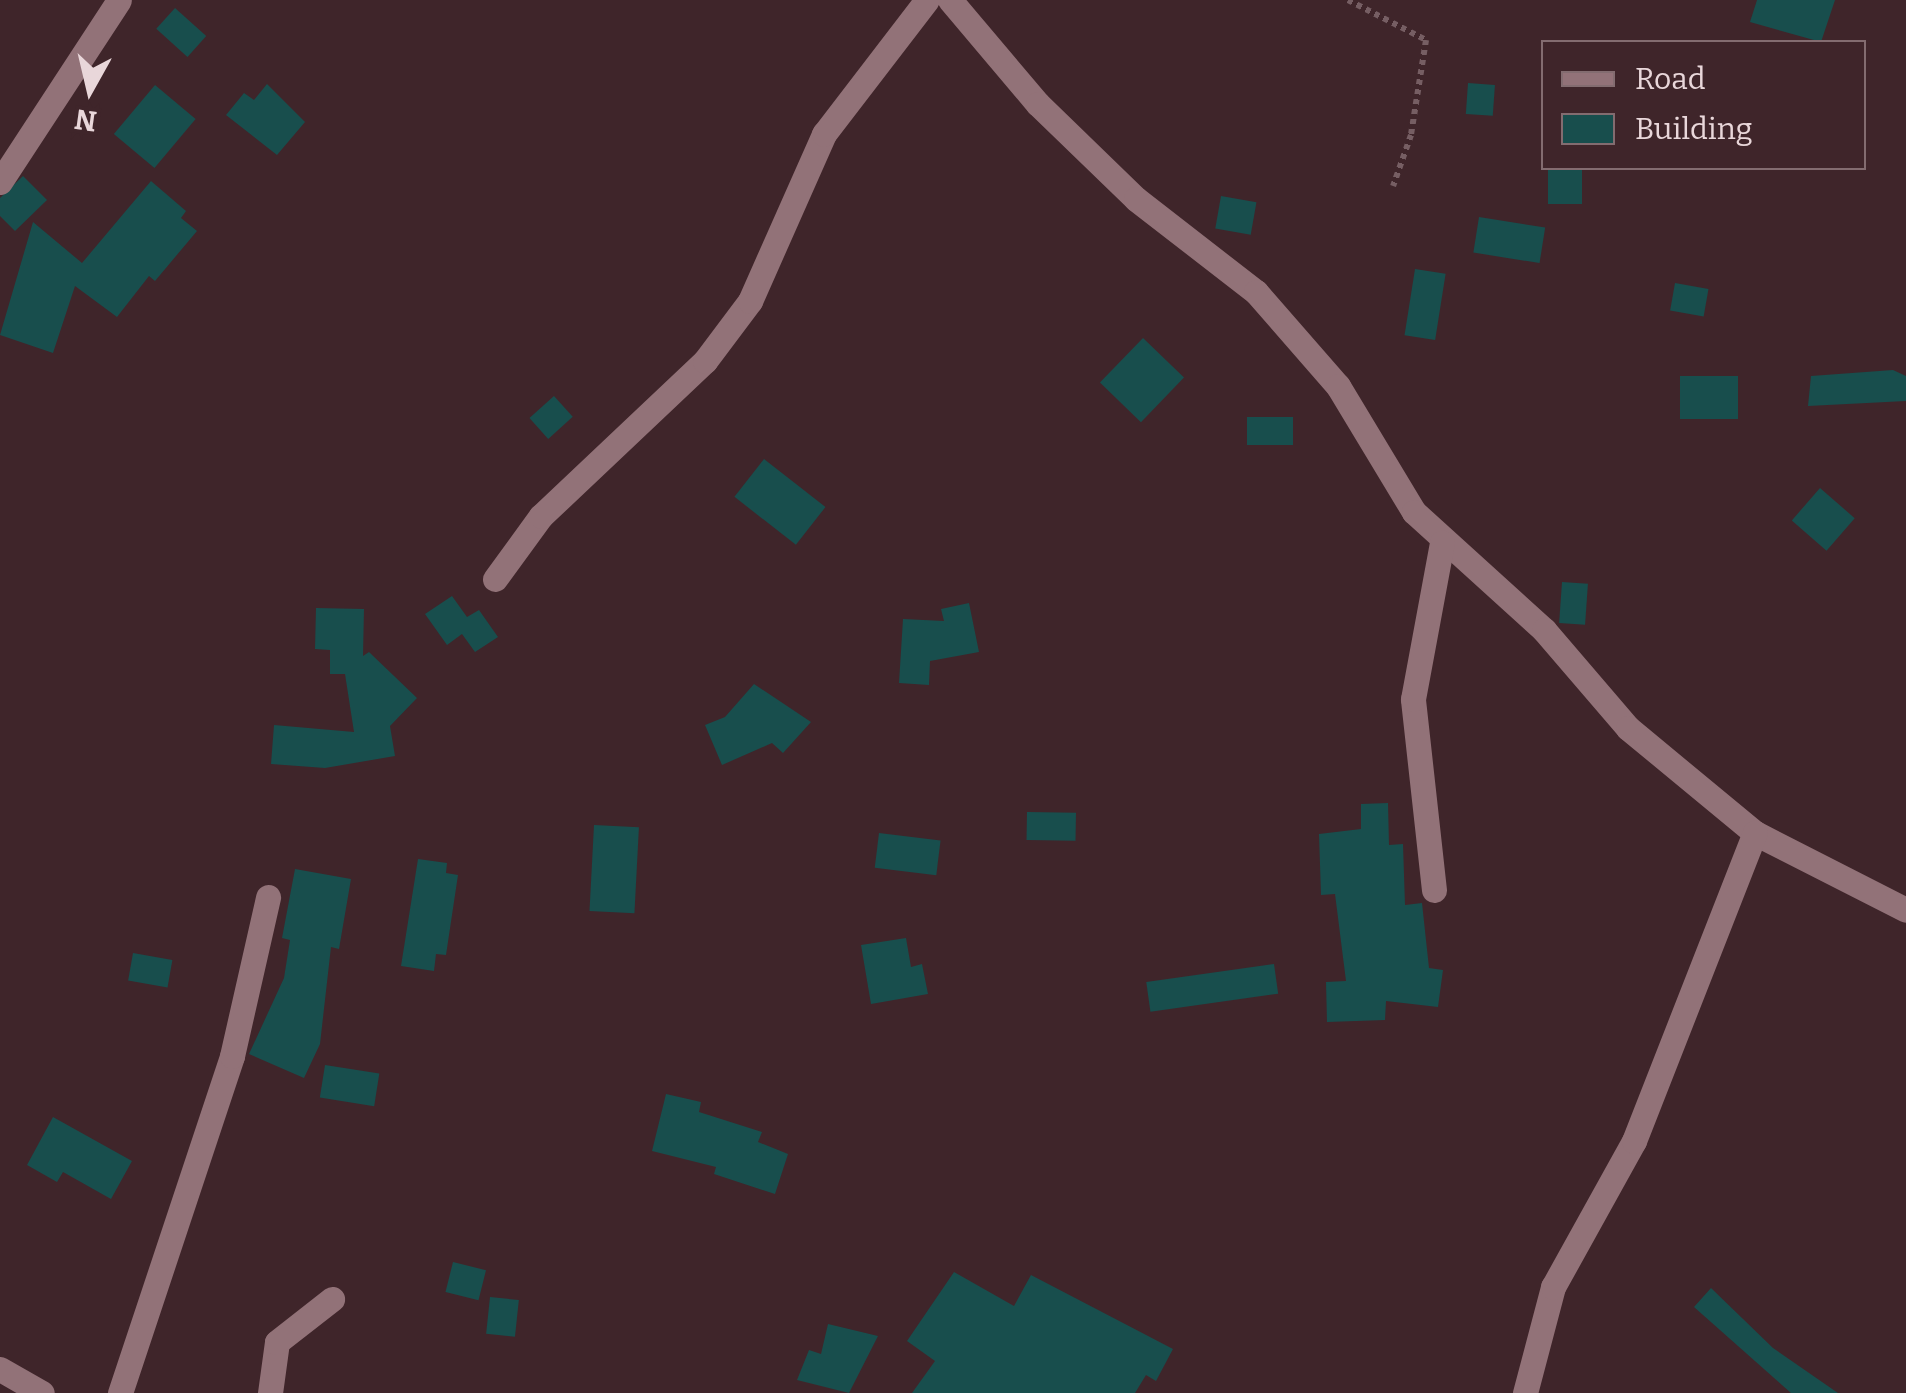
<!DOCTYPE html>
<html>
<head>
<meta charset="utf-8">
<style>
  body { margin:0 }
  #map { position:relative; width:1906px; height:1393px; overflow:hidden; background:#3f252a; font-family:Bitter,serif }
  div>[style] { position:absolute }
  .building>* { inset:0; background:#184e4d; transform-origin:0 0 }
  .path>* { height:6px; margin-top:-3px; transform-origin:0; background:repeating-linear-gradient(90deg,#765e63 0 5px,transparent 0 10px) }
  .minor>* { height:25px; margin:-12.5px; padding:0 12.5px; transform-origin:12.5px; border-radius:12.5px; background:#927278 }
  span { translate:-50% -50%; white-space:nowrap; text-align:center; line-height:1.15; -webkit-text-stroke:10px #3f252a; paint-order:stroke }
  .legend { position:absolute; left:1541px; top:40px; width:325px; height:130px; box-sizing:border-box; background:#3f252a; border:2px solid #836c70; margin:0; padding:12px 18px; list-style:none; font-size:30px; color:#e9d7da }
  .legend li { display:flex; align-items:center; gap:20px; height:50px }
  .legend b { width:50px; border:2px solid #836c70 }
  .north { position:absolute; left:40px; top:40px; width:100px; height:100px; -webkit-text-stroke:8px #3f252a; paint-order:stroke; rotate:188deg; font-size:28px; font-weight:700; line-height:40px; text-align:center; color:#e9d7da }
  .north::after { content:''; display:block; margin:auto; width:35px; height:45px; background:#e9d7da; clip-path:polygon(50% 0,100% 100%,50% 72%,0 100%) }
</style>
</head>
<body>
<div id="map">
  <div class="building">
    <div style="clip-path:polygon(1757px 0,1835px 0,1821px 42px,1750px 22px)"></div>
    <div style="left:175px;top:8px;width:42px;height:28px;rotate:42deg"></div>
    <div style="left:1468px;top:83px;width:27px;height:31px;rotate:4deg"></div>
    <div style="clip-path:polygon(267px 84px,305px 122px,277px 155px,226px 115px,244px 93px,254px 100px)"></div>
    <div style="left:155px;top:85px;width:53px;height:64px;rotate:40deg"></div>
    <div style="left:1548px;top:168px;width:34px;height:36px"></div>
    <div style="clip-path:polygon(23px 176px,47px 200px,15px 231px,0 216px,0 198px)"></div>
    <div style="clip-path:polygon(151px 181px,186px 211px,181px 218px,197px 231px,155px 281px,149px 276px,117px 317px,75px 286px,53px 353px,0 335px,33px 222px,82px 263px)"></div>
    <div style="left:1221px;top:196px;width:36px;height:33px;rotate:10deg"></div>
    <div style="left:1479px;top:217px;width:67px;height:36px;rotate:9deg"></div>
    <div style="left:1415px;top:269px;width:31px;height:67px;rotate:9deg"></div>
    <div style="left:1675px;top:283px;width:34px;height:28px;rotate:10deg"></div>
    <div style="left:1143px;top:338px;width:57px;height:62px;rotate:44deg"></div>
    <div style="clip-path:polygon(1893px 370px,1906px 376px,1906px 401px,1808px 406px,1811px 376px)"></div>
    <div style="left:1680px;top:376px;width:58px;height:43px"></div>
    <div style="left:554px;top:396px;width:28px;height:33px;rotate:48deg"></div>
    <div style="left:1247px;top:417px;width:46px;height:28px"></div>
    <div style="left:764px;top:459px;width:78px;height:48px;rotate:38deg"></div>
    <div style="left:1820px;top:488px;width:46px;height:43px;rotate:41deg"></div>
    <div style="left:1562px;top:582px;width:26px;height:41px;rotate:4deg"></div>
    <div style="clip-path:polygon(452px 596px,467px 617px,479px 610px,498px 637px,475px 652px,462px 634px,447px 645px,425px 614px)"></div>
    <div style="clip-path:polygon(969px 603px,979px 652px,930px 661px,929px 685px,899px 683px,903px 619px,944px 621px,941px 609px)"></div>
    <div style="clip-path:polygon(316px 608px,364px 609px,363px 656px,369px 652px,417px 698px,390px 726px,395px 756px,325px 768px,271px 764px,274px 725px,354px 732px,345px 674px,330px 674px,330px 650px,315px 649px)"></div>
    <div style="clip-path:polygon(754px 684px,811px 722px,783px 753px,772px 743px,722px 765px,705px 725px,725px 717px)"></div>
    <div style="clip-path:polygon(1388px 803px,1389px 845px,1403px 844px,1405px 905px,1422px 903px,1429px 968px,1443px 970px,1438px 1007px,1386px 1001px,1385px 1020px,1327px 1022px,1326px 982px,1346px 981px,1335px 894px,1321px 895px,1319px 834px,1361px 829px,1361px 804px)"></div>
    <div style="left:1027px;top:812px;width:49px;height:28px;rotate:1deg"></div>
    <div style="left:594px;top:825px;width:45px;height:86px;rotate:3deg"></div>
    <div style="left:879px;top:833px;width:62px;height:35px;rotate:7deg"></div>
    <div style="clip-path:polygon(418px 859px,447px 863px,446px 873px,458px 875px,446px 955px,436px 954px,434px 971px,401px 966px)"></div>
    <div style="clip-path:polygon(295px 869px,351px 879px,339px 949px,331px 947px,320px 1044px,304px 1078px,249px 1054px,284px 978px,290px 940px,282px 938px)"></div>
    <div style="clip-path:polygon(906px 938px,911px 967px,922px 964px,928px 994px,871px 1004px,861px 945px)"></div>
    <div style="left:133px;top:953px;width:40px;height:28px;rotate:10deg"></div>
    <div style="left:1274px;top:964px;width:30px;height:129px;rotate:82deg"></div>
    <div style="left:325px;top:1065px;width:55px;height:33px;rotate:9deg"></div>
    <div style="clip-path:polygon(666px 1094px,701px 1102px,699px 1112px,762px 1132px,758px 1142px,788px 1154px,775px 1194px,714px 1174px,716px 1167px,652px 1151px)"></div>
    <div style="clip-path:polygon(53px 1117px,132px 1161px,111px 1199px,63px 1172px,57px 1182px,27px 1165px)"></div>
    <div style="left:453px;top:1262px;width:34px;height:31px;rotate:14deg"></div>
    <div style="clip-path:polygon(954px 1272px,1014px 1306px,1031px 1275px,1173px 1349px,1156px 1381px,1146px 1375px,1135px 1393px,912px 1393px,935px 1361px,907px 1341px)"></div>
    <div style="clip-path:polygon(1711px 1288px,1773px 1348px,1838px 1393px,1791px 1393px,1694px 1307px)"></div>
    <div style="left:490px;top:1297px;width:29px;height:37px;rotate:6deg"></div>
    <div style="clip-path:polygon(828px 1324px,878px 1336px,849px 1393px,797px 1380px,809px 1350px,821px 1354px)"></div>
  </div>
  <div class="path">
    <div style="left:1348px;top:0;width:88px;rotate:27.1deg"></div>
    <div style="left:1426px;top:40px;width:96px;rotate:99deg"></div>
    <div style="left:1411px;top:135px;width:54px;rotate:109.4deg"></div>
  </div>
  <div class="minor">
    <div style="left:950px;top:0;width:136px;rotate:49.8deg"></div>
    <div style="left:1038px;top:104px;width:136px;rotate:44.1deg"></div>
    <div style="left:1136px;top:199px;width:152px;rotate:37.8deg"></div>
    <div style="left:1256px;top:292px;width:125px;rotate:48.9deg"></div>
    <div style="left:1338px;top:386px;width:147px;rotate:58.9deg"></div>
    <div style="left:1414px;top:512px;width:176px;rotate:42.2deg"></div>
    <div style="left:1544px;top:630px;width:129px;rotate:49.4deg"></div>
    <div style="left:1628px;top:728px;width:165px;rotate:39.6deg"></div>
    <div style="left:1755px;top:833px;width:169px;rotate:27deg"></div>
    <div style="left:0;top:182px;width:217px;rotate:-56.8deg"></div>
    <div style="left:495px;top:579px;width:78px;rotate:-53.9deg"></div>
    <div style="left:541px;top:516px;width:226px;rotate:-43.4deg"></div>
    <div style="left:705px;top:361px;width:75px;rotate:-53.1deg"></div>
    <div style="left:750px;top:301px;width:183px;rotate:-66.1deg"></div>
    <div style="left:824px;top:134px;width:169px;rotate:-52.5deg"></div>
    <div style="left:1434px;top:890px;width:192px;rotate:-96.3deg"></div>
    <div style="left:1413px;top:699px;width:159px;rotate:-79.5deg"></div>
    <div style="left:0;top:1369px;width:48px;rotate:29.7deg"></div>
    <div style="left:120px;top:1393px;width:355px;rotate:-71.6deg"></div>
    <div style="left:232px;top:1056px;width:163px;rotate:-77.2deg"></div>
    <div style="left:270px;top:1393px;width:51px;rotate:-82.2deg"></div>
    <div style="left:277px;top:1342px;width:70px;rotate:-38deg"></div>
    <div style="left:1525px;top:1393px;width:110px;rotate:-75.2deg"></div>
    <div style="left:1553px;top:1287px;width:167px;rotate:-61deg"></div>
    <div style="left:1634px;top:1141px;width:331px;rotate:-68.6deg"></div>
  </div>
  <ul class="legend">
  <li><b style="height:12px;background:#927278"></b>Road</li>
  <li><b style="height:28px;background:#184e4d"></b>Building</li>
  </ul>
  <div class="north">N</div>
</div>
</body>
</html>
